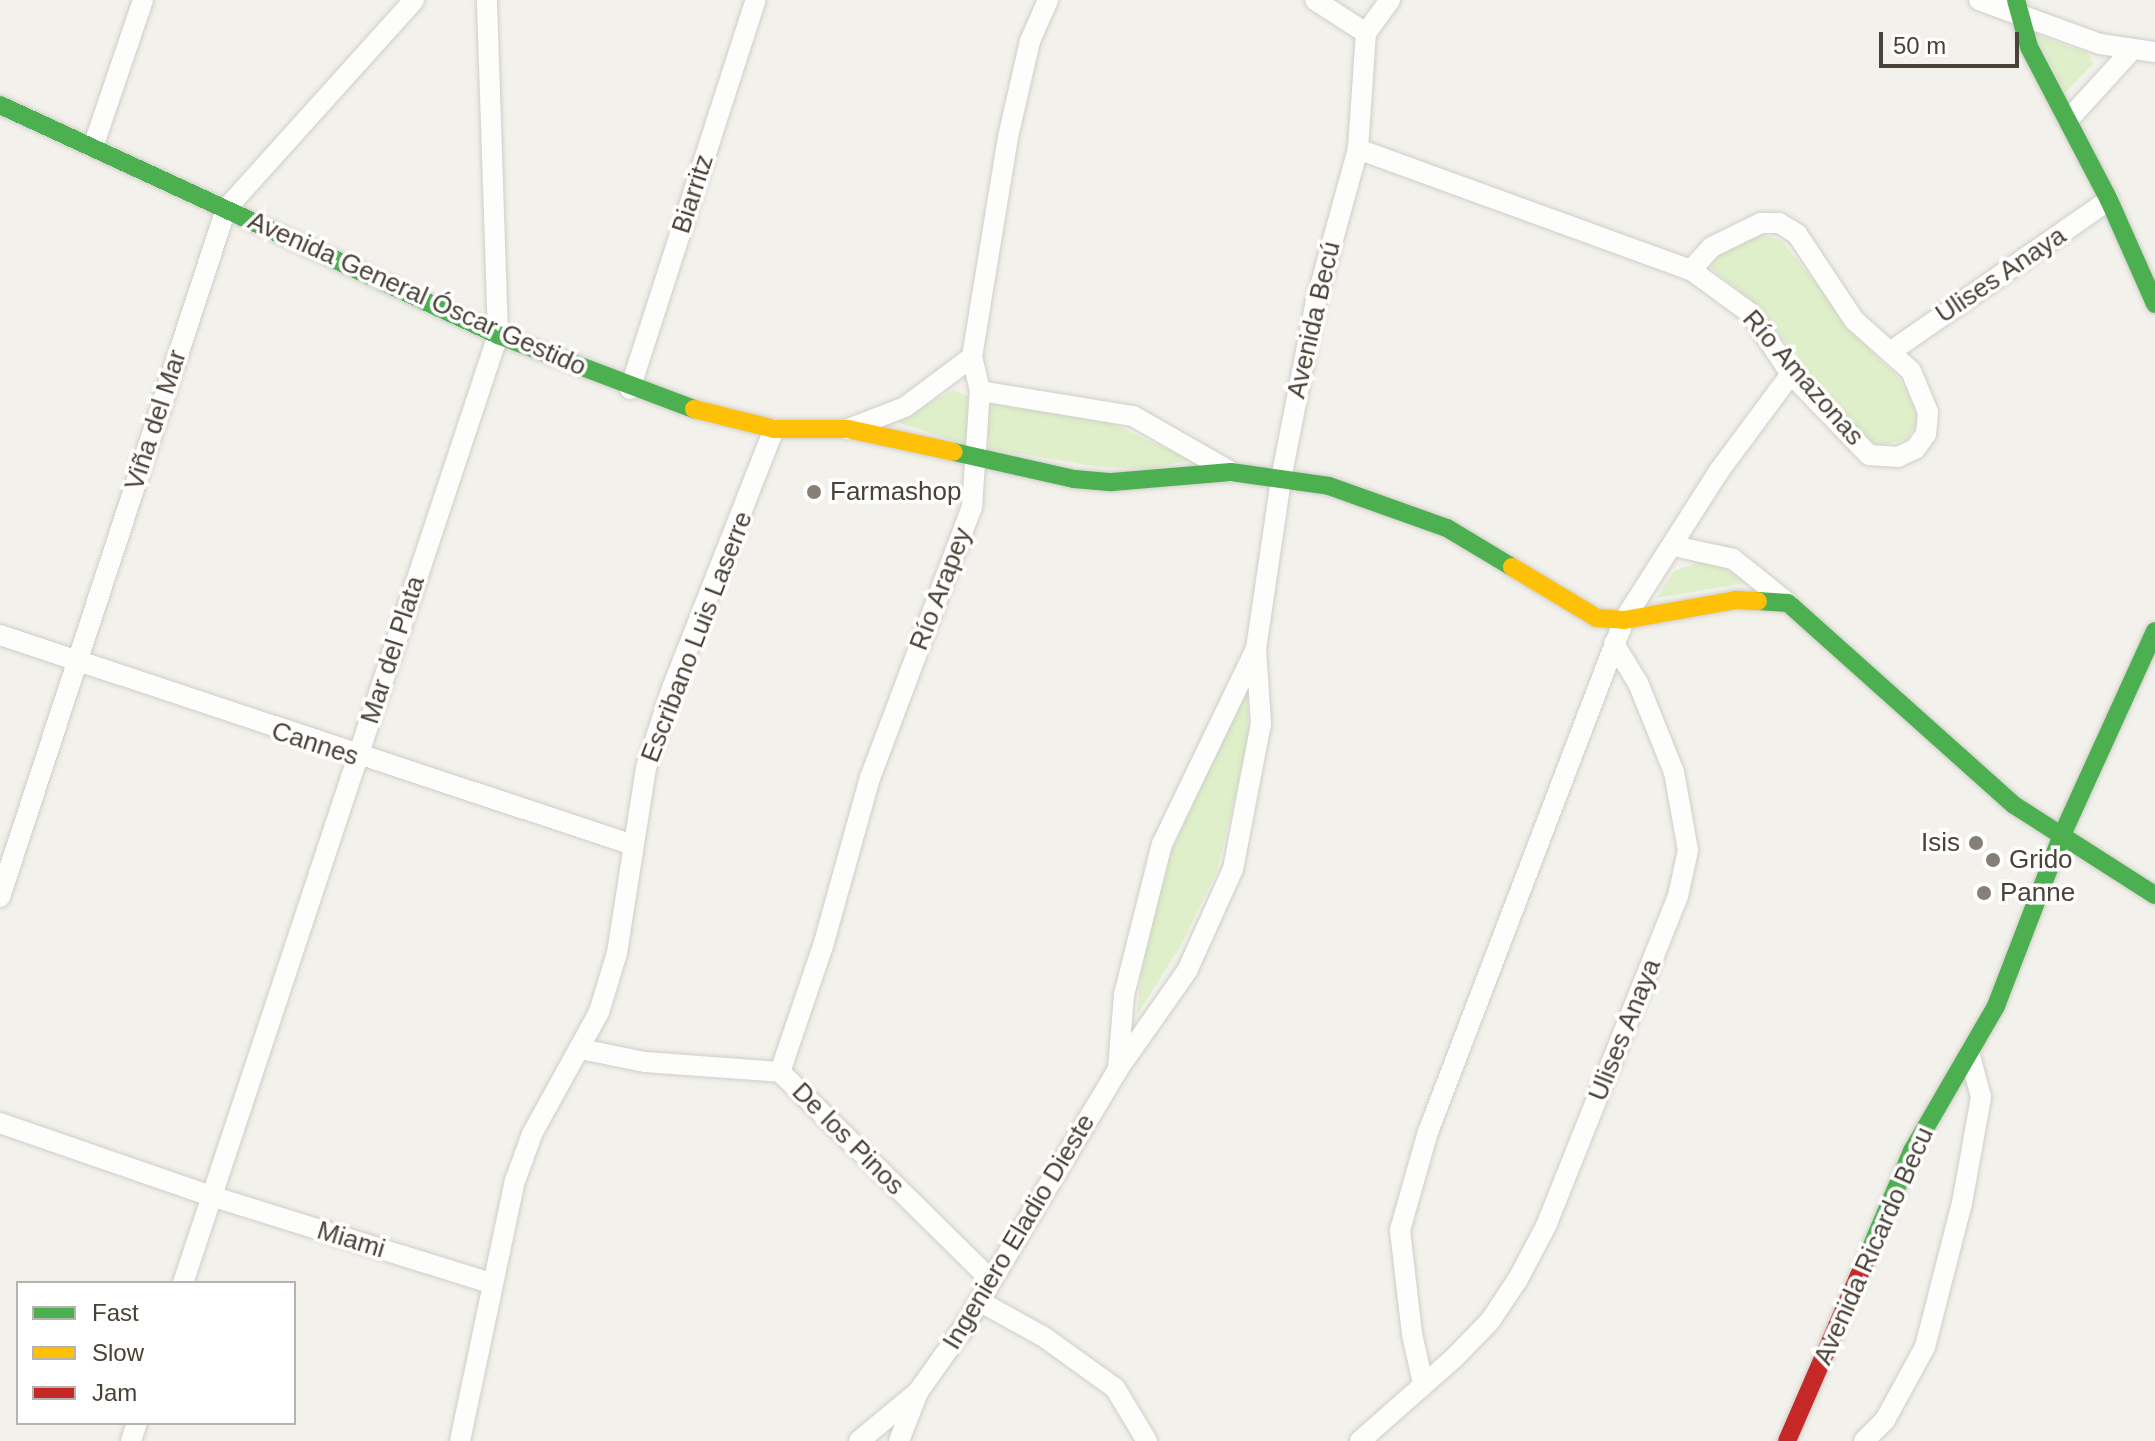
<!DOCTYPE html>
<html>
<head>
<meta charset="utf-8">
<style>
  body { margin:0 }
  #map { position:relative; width:2155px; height:1441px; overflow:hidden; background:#f2f1eb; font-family:Arial,sans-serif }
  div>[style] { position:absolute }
  .green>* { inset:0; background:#deefc9 }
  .roads { filter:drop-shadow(0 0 2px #d0cec8) drop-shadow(0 0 2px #d0cec8) }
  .street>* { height:20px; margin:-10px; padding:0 10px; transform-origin:10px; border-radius:10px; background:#fdfdfc }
  .fast>* { height:18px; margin:-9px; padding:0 9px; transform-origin:9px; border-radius:9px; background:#4caf50 }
  .slow>* { height:18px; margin:-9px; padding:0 9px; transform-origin:9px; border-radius:9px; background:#ffc107 }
  .jam>* { height:18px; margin:-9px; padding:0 9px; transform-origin:9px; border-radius:9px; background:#c62828 }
  .dots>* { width:22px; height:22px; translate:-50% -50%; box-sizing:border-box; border:4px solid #fff; border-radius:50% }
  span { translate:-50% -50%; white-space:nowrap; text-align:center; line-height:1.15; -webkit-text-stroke:7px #fff; paint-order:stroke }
  .street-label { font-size:26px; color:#4a4236 }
  .poi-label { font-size:26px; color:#4a4236 }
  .left { translate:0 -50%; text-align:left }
  .right { translate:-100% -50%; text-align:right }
  .legend { position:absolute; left:16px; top:1281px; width:280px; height:144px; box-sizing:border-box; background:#fff; border:2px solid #b7b3af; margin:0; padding:10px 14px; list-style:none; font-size:24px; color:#4a4236 }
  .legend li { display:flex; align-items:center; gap:16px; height:40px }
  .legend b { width:40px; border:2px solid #b7b3af }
  .scale { position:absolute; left:1879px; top:32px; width:140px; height:36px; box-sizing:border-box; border:4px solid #4a4236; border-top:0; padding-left:10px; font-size:24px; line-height:28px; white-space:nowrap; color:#4a4236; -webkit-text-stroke:6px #fff; paint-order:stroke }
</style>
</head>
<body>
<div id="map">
  <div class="green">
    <div style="clip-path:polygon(2036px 35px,2088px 53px,2093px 64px,2065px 93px)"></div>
    <div style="clip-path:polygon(1762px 235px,1781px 240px,1869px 349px,1897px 376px,1911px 398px,1918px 422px,1906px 440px,1882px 445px,1869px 441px,1807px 371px,1761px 308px,1711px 268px,1711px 261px,1739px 240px)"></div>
    <div style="clip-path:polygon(953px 390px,968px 396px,967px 445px,897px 422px)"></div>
    <div style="clip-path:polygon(1000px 399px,1102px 419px,1191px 460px,1149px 469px,1101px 467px,989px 449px,986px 410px)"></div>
    <div style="clip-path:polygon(1706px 560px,1751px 582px,1657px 598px,1674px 571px)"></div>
    <div style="clip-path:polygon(1247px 686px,1249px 738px,1217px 871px,1181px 945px,1137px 1015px,1144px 946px,1165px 865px)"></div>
  </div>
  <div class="roads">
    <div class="street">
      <div style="left:1315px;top:0;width:61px;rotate:32.9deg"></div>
      <div style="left:1979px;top:0;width:129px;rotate:20deg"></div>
      <div style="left:2100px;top:44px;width:56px;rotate:8.3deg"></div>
      <div style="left:2068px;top:120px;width:93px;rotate:-47.6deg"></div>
      <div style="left:93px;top:147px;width:155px;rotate:-71.2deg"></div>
      <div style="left:1358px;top:149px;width:354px;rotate:20deg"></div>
      <div style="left:1761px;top:223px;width:18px"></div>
      <div style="left:1779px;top:223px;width:21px;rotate:31deg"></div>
      <div style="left:1797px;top:234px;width:103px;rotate:56.5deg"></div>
      <div style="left:1854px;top:320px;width:76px;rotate:41.8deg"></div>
      <div style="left:1911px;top:371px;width:44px;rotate:67.5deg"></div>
      <div style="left:1928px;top:412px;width:22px;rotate:95deg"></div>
      <div style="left:1926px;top:434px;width:19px;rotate:126deg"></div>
      <div style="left:1915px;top:449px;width:19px;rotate:155deg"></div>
      <div style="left:1898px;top:457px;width:29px;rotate:-176deg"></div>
      <div style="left:1869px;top:455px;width:112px;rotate:-133.9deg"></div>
      <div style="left:1791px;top:374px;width:73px;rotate:-123.9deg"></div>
      <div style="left:1750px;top:313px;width:73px;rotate:-143.9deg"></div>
      <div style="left:1691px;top:270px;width:31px;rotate:-48deg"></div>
      <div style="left:1712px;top:247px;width:55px;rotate:-26.1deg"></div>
      <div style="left:1893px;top:350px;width:263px;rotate:-34.8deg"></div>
      <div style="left:630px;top:389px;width:409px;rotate:-72.1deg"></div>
      <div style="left:980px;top:391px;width:155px;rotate:9.3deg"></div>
      <div style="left:1133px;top:416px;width:113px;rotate:29.7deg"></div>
      <div style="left:848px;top:429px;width:61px;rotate:-21.1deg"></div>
      <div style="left:905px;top:407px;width:84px;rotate:-36.7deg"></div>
      <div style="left:1674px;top:546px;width:60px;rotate:12.4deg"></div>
      <div style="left:1733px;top:559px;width:70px;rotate:38.7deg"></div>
      <div style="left:0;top:635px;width:667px;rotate:18.35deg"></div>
      <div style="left:0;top:897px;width:724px;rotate:-71.82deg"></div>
      <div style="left:226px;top:209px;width:281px;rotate:-48deg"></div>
      <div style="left:581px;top:1049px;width:65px;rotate:11.5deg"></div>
      <div style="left:645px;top:1062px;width:135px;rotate:4.2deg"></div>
      <div style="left:780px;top:1072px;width:295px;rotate:44.6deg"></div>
      <div style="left:1118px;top:1069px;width:74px;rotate:-85.4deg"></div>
      <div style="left:1124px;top:995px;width:156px;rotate:-75.9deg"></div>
      <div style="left:1162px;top:844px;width:216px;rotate:-64.3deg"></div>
      <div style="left:780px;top:1072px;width:133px;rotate:-71.2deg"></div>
      <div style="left:823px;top:946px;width:174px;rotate:-74.4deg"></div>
      <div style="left:870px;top:778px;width:290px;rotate:-69.4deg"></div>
      <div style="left:972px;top:507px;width:116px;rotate:-86.1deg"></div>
      <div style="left:980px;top:391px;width:35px;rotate:-103deg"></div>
      <div style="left:972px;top:357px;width:223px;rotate:-80.7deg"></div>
      <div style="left:1008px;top:137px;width:98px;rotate:-77.1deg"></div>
      <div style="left:1030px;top:41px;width:45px;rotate:-66.3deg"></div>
      <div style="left:0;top:1123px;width:223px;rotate:19.1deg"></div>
      <div style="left:211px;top:1196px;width:293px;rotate:17.3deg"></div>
      <div style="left:183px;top:1283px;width:999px;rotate:-71.62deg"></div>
      <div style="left:498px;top:335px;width:335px;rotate:-91.9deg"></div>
      <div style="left:979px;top:1301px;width:74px;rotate:29deg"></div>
      <div style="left:1044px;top:1337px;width:87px;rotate:35.7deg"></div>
      <div style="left:1115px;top:1388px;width:62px;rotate:58.9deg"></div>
      <div style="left:1423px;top:1383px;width:50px;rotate:-102.7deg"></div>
      <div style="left:1412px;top:1334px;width:105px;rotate:-96.6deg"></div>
      <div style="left:1400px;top:1230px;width:102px;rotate:-74.1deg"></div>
      <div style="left:1428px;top:1132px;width:548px;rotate:-69.05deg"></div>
      <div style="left:1624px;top:620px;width:177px;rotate:-57.5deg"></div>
      <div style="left:1719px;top:471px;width:121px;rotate:-53.4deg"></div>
      <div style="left:131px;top:1441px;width:19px;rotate:-72deg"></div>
      <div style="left:460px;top:1441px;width:266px;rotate:-78.1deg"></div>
      <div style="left:515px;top:1181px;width:50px;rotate:-70.1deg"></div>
      <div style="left:532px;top:1134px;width:139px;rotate:-61.2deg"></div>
      <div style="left:599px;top:1012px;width:62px;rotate:-73deg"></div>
      <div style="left:617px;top:953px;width:187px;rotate:-81.1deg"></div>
      <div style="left:646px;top:768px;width:84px;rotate:-72deg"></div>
      <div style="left:672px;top:688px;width:278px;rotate:-68.5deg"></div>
      <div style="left:859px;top:1441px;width:77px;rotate:-39.7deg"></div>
      <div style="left:899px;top:1441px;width:53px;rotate:-68.8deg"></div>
      <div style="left:918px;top:1392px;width:76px;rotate:-54.6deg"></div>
      <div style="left:962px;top:1330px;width:304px;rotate:-59.1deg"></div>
      <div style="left:1118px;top:1069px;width:120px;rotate:-54.9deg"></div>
      <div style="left:1187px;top:971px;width:112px;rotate:-65.7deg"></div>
      <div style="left:1233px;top:869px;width:148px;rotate:-79.1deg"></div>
      <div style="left:1261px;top:724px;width:75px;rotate:-93.8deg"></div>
      <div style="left:1256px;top:649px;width:172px;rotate:-81.6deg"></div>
      <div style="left:1281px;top:479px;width:177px;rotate:-78.9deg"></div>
      <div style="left:1315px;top:305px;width:162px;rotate:-74.6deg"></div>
      <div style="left:1358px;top:149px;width:116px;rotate:-86.1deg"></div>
      <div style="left:1366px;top:33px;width:41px;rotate:-54deg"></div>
      <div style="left:1360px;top:1441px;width:125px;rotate:-41.4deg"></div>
      <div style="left:1454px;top:1358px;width:52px;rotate:-45.8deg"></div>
      <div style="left:1490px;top:1321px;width:50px;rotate:-56.3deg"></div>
      <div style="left:1518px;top:1279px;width:60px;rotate:-62.2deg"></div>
      <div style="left:1546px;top:1226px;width:355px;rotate:-68.2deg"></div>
      <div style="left:1678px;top:896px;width:47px;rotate:-77.7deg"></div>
      <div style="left:1688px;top:850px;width:79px;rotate:-100.2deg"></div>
      <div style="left:1674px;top:772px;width:96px;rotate:-112deg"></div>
      <div style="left:1638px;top:683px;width:46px;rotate:-121.6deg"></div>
      <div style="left:1864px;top:1441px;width:30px;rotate:-45deg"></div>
      <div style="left:1885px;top:1420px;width:83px;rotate:-61.3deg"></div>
      <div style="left:1925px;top:1347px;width:149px;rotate:-75.6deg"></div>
      <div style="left:1962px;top:1203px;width:108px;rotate:-79.8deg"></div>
      <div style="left:1981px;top:1097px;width:42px;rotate:-105deg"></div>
    </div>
    <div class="fast">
      <div style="left:2016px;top:0;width:49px;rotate:74.5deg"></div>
      <div style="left:2029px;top:47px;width:173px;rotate:62.4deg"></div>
      <div style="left:2109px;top:200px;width:114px;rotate:66.1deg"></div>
      <div style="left:0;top:105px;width:549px;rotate:24.79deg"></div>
      <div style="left:498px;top:335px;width:210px;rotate:20.7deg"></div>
      <div style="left:954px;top:452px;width:123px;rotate:12.7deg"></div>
      <div style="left:1074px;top:479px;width:38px;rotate:5deg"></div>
      <div style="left:1112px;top:482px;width:119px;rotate:-4.8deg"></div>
      <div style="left:1231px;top:472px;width:99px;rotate:8.1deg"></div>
      <div style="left:1329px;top:486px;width:125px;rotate:19.6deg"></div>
      <div style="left:1447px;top:528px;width:76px;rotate:31deg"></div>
      <div style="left:1758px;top:601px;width:30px;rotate:4deg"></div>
      <div style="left:1788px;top:603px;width:303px;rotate:41.8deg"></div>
      <div style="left:2014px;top:805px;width:167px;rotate:32.6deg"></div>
      <div style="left:1867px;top:1257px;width:115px;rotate:-67deg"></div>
      <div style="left:1912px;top:1151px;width:168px;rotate:-59.9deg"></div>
      <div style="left:1996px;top:1006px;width:183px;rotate:-68.9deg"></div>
      <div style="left:2062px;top:835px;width:224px;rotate:-65.5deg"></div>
    </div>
    <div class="slow">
      <div style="left:694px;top:409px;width:82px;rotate:14deg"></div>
      <div style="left:774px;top:429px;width:74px"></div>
      <div style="left:848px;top:429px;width:108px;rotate:12.2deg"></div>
      <div style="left:1512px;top:567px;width:99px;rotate:31deg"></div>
      <div style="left:1597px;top:618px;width:27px;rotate:4deg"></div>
      <div style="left:1624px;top:620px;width:114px;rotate:-10.1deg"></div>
      <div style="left:1736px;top:600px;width:22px;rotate:3deg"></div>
    </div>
    <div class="jam">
      <div style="left:1787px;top:1441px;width:201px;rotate:-66.5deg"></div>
    </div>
  </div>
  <div class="dots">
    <div style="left:814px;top:492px;background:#857f75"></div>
    <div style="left:1976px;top:843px;background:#857f75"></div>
    <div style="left:1993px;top:860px;background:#857f75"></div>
    <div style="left:1984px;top:893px;background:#857f75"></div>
  </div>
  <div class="street-label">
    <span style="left:693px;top:194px;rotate:-72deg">Biarritz</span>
    <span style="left:2001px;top:275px;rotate:-34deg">Ulises Anaya</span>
    <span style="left:417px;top:294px;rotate:24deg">Avenida General Óscar Gestido</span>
    <span style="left:1314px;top:320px;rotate:-77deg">Avenida Becú</span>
    <span style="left:1803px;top:378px;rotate:49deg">Río Amazonas</span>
    <span style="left:156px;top:420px;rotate:-72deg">Viña del Mar</span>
    <span style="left:941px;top:589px;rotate:-69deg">Río Arapey</span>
    <span style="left:697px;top:637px;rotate:-69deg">Escribano Luis Laserre</span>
    <span style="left:393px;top:650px;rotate:-72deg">Mar del Plata</span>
    <span style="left:315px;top:744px;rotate:18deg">Cannes</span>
    <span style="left:1625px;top:1030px;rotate:-68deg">Ulises Anaya</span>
    <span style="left:848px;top:1139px;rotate:45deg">De los Pinos</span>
    <span style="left:1019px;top:1232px;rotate:-59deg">Ingeniero Eladio Dieste</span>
    <span style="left:351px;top:1240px;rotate:17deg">Miami</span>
    <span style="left:1874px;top:1246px;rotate:-66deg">Avenida Ricardo Becu</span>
  </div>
  <div class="poi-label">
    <span class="left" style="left:830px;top:492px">Farmashop</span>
    <span class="right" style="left:1960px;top:843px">Isis</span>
    <span class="left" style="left:2009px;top:860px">Grido</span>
    <span class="left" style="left:2000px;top:893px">Panne</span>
  </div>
  <ul class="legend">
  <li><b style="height:10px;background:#4caf50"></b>Fast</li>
  <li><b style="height:10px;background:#ffc107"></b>Slow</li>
  <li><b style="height:10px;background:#c62828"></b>Jam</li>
  </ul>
  <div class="scale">50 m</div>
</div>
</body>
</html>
